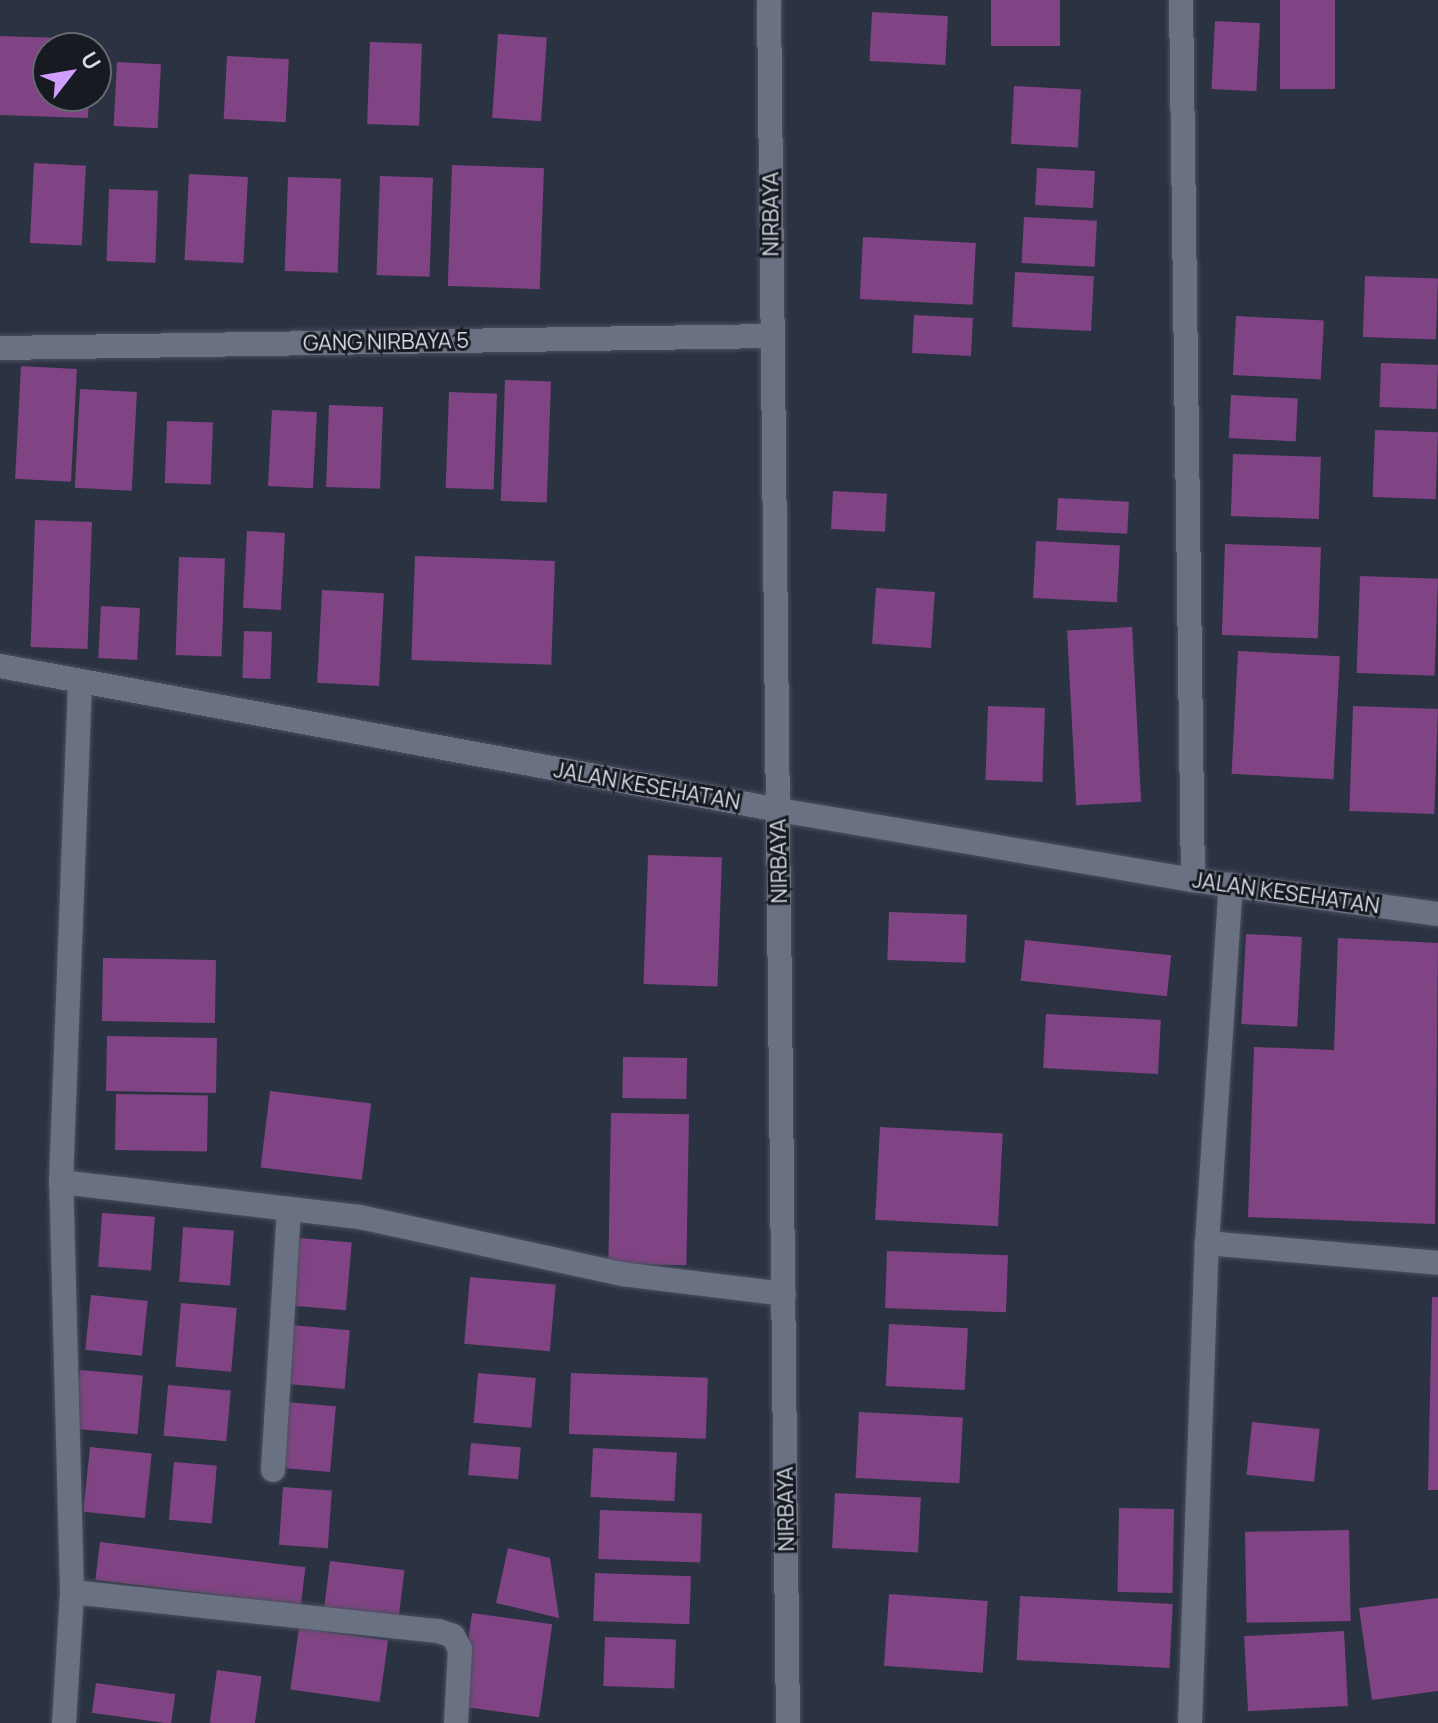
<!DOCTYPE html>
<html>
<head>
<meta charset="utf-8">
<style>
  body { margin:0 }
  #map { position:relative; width:1438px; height:1723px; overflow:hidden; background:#2b3242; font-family:Manrope,sans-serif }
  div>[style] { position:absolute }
  .building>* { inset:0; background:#804484; transform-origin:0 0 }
  .roads { filter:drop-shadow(0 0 2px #4b505d) drop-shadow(0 0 2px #4b505d) }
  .street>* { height:24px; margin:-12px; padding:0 12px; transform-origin:12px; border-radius:12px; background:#697183 }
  span { translate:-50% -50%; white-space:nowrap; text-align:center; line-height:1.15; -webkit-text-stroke:6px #171a21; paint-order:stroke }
  .street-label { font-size:22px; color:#d7dce6 }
  .north { position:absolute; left:32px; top:32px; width:80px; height:80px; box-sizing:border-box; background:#171a21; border:2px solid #646870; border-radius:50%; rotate:59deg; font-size:22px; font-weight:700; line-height:32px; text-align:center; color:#d7dce6 }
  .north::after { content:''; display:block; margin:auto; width:28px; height:36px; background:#cf9eff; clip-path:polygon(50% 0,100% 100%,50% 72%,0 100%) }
</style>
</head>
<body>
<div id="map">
  <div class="building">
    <div style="left:991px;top:0;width:69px;height:46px"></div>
    <div style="left:1280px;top:0;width:55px;height:89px"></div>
    <div style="left:872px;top:12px;width:76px;height:49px;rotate:3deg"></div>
    <div style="left:1215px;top:21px;width:45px;height:68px;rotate:3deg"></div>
    <div style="left:498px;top:34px;width:49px;height:84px;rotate:4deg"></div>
    <div style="clip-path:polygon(0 36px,91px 39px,90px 48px,48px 48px,48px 96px,89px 96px,88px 118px,0 115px)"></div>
    <div style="left:370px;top:42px;width:52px;height:82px;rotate:2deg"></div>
    <div style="left:227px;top:56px;width:62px;height:63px;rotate:3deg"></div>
    <div style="left:117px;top:62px;width:44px;height:64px;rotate:3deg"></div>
    <div style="left:1014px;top:86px;width:67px;height:58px;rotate:3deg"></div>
    <div style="left:34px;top:163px;width:52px;height:80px;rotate:3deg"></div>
    <div style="left:452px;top:165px;width:92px;height:121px;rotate:2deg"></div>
    <div style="left:1037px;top:168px;width:58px;height:37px;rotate:3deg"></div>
    <div style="left:189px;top:174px;width:59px;height:86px;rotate:3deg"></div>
    <div style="left:380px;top:176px;width:53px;height:99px;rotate:2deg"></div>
    <div style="left:288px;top:177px;width:53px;height:94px;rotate:2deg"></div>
    <div style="left:109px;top:189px;width:49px;height:72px;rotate:2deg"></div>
    <div style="left:1024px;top:217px;width:73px;height:46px;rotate:3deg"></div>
    <div style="left:863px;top:237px;width:113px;height:62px;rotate:3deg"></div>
    <div style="left:1015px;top:272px;width:79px;height:55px;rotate:3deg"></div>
    <div style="left:1365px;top:276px;width:73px;height:61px;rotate:2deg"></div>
    <div style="left:914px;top:315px;width:59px;height:38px;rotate:3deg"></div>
    <div style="left:1236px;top:316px;width:88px;height:59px;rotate:3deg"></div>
    <div style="left:1381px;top:363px;width:57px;height:44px;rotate:2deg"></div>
    <div style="left:21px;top:366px;width:56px;height:113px;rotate:3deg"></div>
    <div style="left:505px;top:380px;width:46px;height:121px;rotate:2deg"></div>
    <div style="left:80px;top:389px;width:57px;height:99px;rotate:3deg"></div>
    <div style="left:449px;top:392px;width:48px;height:96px;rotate:2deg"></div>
    <div style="left:1231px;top:395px;width:67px;height:43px;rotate:3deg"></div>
    <div style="left:329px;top:405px;width:54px;height:82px;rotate:2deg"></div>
    <div style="left:272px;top:410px;width:45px;height:76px;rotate:3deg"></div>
    <div style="left:167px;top:421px;width:46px;height:62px;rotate:2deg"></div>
    <div style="left:1375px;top:430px;width:63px;height:67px;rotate:2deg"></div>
    <div style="left:1233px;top:454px;width:88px;height:62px;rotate:2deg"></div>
    <div style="left:833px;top:491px;width:54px;height:38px;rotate:3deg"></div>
    <div style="left:1058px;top:498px;width:71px;height:32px;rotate:3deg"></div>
    <div style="left:35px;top:520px;width:57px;height:127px;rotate:2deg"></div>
    <div style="left:247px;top:531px;width:38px;height:77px;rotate:3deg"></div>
    <div style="left:1036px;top:541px;width:84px;height:57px;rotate:3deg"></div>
    <div style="left:1225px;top:544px;width:96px;height:91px;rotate:2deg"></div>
    <div style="left:415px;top:556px;width:140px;height:104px;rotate:2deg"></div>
    <div style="left:179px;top:557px;width:46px;height:98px;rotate:2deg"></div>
    <div style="left:1360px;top:576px;width:78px;height:97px;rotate:2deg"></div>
    <div style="left:876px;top:588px;width:59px;height:56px;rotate:4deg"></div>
    <div style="left:322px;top:590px;width:62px;height:93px;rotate:3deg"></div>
    <div style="left:101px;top:606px;width:39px;height:52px;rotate:3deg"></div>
    <div style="left:1132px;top:627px;width:175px;height:65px;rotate:87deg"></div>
    <div style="left:244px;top:631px;width:28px;height:47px;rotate:2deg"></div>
    <div style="left:1238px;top:651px;width:102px;height:123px;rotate:3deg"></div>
    <div style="left:988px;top:706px;width:57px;height:74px;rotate:2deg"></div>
    <div style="left:1353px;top:706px;width:85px;height:105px;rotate:2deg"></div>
    <div style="left:648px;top:855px;width:74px;height:129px;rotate:2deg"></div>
    <div style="left:889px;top:912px;width:78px;height:48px;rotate:2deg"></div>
    <div style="left:1246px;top:934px;width:56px;height:90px;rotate:3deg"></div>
    <div style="clip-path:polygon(1338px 938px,1438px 943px,1435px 1224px,1248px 1217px,1254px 1047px,1334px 1050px)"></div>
    <div style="left:1025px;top:940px;width:147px;height:41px;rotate:6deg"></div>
    <div style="left:103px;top:958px;width:113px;height:63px;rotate:1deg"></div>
    <div style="left:1046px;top:1014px;width:115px;height:54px;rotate:3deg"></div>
    <div style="left:107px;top:1036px;width:110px;height:55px;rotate:1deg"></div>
    <div style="left:623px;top:1057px;width:64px;height:41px;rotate:1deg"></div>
    <div style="left:270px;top:1091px;width:102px;height:77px;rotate:7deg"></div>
    <div style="left:116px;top:1094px;width:92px;height:56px;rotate:1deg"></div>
    <div style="left:611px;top:1113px;width:78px;height:151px;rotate:1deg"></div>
    <div style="left:880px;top:1127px;width:123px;height:93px;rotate:3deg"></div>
    <div style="left:102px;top:1213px;width:53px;height:54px;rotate:4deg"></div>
    <div style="left:183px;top:1227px;width:51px;height:55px;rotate:4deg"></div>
    <div style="left:289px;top:1237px;width:63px;height:68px;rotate:5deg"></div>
    <div style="left:887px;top:1251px;width:121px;height:57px;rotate:2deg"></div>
    <div style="left:470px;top:1277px;width:86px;height:67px;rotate:5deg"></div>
    <div style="left:91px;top:1295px;width:57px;height:55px;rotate:6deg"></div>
    <div style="clip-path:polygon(1432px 1297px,1438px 1297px,1438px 1490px,1428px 1490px)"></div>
    <div style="left:181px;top:1303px;width:56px;height:64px;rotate:5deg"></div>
    <div style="left:889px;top:1324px;width:79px;height:62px;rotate:3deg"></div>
    <div style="left:291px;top:1325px;width:59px;height:59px;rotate:5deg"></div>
    <div style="left:80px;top:1370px;width:63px;height:59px;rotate:5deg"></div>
    <div style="left:478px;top:1373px;width:58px;height:50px;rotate:5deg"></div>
    <div style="left:571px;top:1373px;width:137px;height:61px;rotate:2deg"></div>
    <div style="left:168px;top:1385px;width:63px;height:51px;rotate:5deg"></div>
    <div style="left:286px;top:1402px;width:50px;height:66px;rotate:5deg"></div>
    <div style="left:859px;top:1412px;width:104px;height:66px;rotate:3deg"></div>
    <div style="left:1252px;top:1422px;width:68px;height:53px;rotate:6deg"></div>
    <div style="left:471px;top:1443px;width:50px;height:32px;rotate:5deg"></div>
    <div style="left:90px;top:1447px;width:62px;height:65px;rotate:6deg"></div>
    <div style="left:593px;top:1448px;width:84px;height:49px;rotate:3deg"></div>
    <div style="left:174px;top:1462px;width:43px;height:58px;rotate:5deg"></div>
    <div style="left:283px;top:1487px;width:49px;height:58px;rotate:4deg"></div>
    <div style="left:835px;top:1493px;width:86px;height:55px;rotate:3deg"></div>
    <div style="left:1119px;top:1508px;width:55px;height:84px;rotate:1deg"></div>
    <div style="left:600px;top:1510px;width:102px;height:49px;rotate:2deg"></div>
    <div style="left:1349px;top:1530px;width:91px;height:104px;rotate:89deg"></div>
    <div style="left:100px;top:1542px;width:207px;height:38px;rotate:7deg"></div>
    <div style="clip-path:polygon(508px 1548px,550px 1558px,559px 1618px,496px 1603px)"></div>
    <div style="left:330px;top:1561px;width:75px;height:52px;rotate:7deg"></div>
    <div style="left:595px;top:1573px;width:96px;height:48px;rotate:2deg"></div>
    <div style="left:889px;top:1594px;width:99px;height:72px;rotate:4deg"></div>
    <div style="left:1020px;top:1596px;width:153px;height:64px;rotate:3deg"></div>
    <div style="clip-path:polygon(1438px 1598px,1438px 1691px,1372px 1700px,1359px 1608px)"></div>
    <div style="left:472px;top:1613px;width:81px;height:94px;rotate:8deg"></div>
    <div style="left:299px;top:1628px;width:90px;height:62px;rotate:8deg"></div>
    <div style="left:1344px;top:1631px;width:75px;height:100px;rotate:87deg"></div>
    <div style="left:605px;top:1637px;width:71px;height:49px;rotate:2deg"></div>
    <div style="left:217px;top:1670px;width:45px;height:53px;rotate:8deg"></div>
    <div style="left:96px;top:1683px;width:80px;height:30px;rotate:8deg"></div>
  </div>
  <div class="roads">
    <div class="street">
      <div style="left:769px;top:0;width:1723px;rotate:89.37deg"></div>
      <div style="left:1181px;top:0;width:880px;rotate:89.22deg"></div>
      <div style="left:0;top:348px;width:772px;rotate:-0.89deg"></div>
      <div style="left:0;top:666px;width:792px;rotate:10.47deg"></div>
      <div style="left:779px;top:810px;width:420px;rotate:9.6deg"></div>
      <div style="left:1193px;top:880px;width:247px;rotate:7.9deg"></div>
      <div style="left:61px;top:1182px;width:301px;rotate:6.7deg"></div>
      <div style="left:360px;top:1217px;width:268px;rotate:12.3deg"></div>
      <div style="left:622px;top:1274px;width:163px;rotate:7deg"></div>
      <div style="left:1207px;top:1243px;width:232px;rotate:4.9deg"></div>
      <div style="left:273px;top:1470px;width:259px;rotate:-86.5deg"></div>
      <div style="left:72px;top:1592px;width:368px;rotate:6.1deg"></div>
      <div style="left:438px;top:1631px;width:16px;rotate:18deg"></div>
      <div style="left:453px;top:1636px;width:15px;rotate:62deg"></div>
      <div style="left:460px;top:1649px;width:74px;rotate:93.1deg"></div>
      <div style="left:64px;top:1723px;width:131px;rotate:-86.5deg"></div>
      <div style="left:72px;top:1592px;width:410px;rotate:-91.5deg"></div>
      <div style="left:61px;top:1182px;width:500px;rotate:-87.82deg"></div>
      <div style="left:1190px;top:1723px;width:480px;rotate:-88deg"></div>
      <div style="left:1207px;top:1243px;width:359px;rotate:-86.2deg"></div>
    </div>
  </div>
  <div class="street-label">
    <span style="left:771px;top:214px;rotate:-90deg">NIRBAYA</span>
    <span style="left:386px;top:342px;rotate:-1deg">GANG NIRBAYA 5</span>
    <span style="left:647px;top:786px;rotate:10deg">JALAN KESEHATAN</span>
    <span style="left:779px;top:861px;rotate:-91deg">NIRBAYA</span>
    <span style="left:1286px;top:893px;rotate:8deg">JALAN KESEHATAN</span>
    <span style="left:786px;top:1509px;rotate:-91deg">NIRBAYA</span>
  </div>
  <div class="north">U</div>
</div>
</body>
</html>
